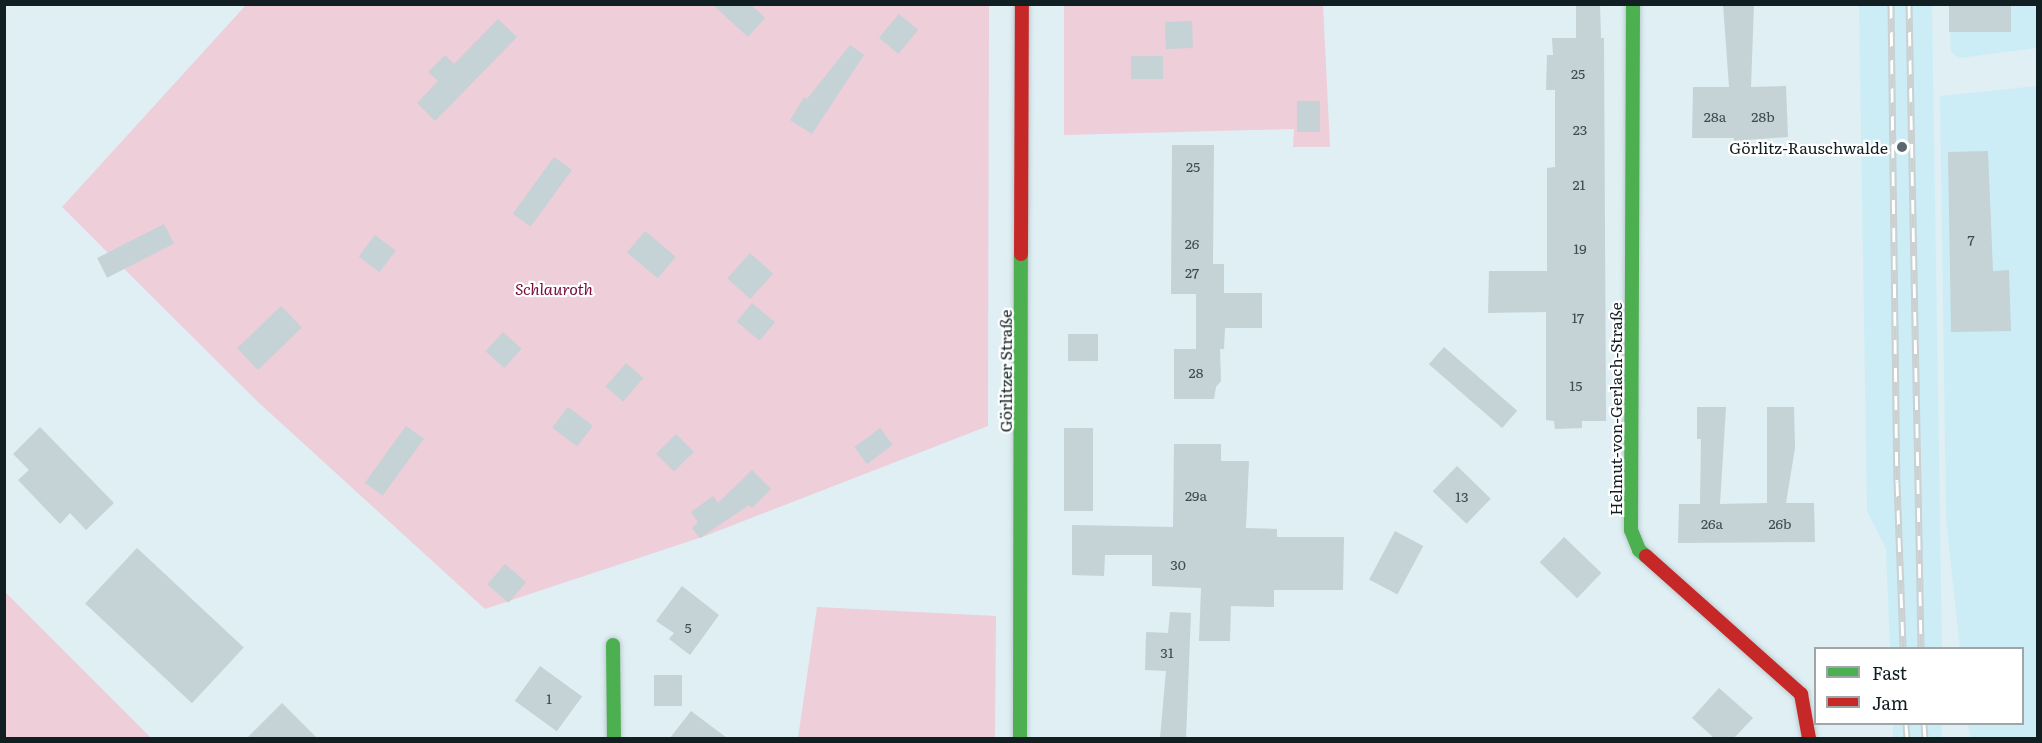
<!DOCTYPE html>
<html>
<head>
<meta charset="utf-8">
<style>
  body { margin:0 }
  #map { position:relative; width:2042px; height:743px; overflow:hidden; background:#dfeff4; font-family:Literata,serif }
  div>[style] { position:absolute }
  .built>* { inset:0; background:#ccedf6; transform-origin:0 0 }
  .green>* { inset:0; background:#edced9 }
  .building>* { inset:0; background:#c5d2d6; transform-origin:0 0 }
  .roads { filter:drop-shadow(0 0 2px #bccace) drop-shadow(0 0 2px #bccace) }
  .fast>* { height:14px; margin:-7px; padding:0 7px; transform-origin:7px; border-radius:7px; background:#4caf50 }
  .jam>* { height:14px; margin:-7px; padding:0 7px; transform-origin:7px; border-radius:7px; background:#c62828 }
  .rail>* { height:7px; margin-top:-3.5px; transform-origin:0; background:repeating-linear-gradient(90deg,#fff 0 14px,#cbd0d1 0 28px); box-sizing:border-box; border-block:2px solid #cbd0d1 }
  .dots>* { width:16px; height:16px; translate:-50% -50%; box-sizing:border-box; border:3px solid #fff; border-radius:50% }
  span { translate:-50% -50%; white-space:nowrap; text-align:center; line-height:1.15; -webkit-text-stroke:4.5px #fff; paint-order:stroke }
  .number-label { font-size:14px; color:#3e4c50 }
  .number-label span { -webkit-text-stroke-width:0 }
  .poi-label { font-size:16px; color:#111f23 }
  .right { translate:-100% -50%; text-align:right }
  .park-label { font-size:16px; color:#750d37; font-style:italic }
  .street-label { font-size:16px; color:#111f23 }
  .frame { position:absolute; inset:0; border:6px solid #111f23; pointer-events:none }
  .legend { position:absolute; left:1814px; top:647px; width:210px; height:78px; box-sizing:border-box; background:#fff; border:2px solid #a0a5a7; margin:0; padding:8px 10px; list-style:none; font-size:18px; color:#111f23 }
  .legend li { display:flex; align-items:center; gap:12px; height:30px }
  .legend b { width:30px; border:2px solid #a0a5a7 }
</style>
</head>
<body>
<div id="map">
  <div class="built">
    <div style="clip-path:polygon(1859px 5px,1932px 5px,1942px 648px,1890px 648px,1886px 549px,1867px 511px)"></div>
    <div style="clip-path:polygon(1949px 5px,2037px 5px,2037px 48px,1959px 58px,1951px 52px)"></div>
    <div style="clip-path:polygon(2037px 86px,2037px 738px,1970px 738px,1968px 724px,2022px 724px,2022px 648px,1960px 648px,1946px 519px,1940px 96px)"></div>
    <div style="left:1893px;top:724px;width:49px;height:14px"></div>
  </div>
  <div class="green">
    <div style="clip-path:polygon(246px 5px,989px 5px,988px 426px,705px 536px,485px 609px,258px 402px,62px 207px)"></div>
    <div style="clip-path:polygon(1064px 5px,1323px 5px,1330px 147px,1293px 147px,1294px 129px,1064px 135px)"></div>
    <div style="clip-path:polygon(4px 592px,5px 592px,151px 738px,5px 738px)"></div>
    <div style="clip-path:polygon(817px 607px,996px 616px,995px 738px,798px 738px)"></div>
  </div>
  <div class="building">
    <div style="clip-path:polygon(712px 4px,750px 4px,765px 18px,748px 37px)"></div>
    <div style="clip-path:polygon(1576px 4px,1600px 4px,1601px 38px,1604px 38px,1606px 421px,1582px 421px,1582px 428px,1555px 429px,1554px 421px,1546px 420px,1546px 312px,1488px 313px,1489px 271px,1547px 271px,1547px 168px,1555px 167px,1555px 90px,1546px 90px,1547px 55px,1553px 55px,1552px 38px,1576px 38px)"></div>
    <div style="clip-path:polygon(1723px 4px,1754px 4px,1751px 87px,1786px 86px,1788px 137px,1734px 141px,1734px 138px,1692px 138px,1693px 87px,1729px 87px)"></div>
    <div style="left:1949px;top:4px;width:62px;height:28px"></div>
    <div style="left:899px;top:14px;width:25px;height:31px;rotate:40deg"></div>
    <div style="clip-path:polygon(498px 19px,517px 37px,435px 121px,417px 103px,438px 81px,428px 72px,445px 55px,454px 64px)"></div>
    <div style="left:1192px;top:21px;width:27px;height:27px;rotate:88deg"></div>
    <div style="clip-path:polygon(850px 45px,864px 55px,812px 134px,790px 120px,804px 97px,807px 99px)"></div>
    <div style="left:1131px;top:56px;width:32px;height:23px"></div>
    <div style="left:1297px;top:101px;width:23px;height:31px"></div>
    <div style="clip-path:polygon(1172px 145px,1214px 145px,1213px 264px,1224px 264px,1224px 293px,1262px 293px,1262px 328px,1225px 328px,1224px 349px,1220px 349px,1221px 381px,1216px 387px,1214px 399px,1174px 399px,1174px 349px,1196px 349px,1196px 294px,1171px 294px)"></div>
    <div style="clip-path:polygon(1988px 151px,1993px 271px,2009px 270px,2011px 331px,1951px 332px,1948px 152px)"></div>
    <div style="left:554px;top:157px;width:22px;height:70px;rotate:36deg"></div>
    <div style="left:164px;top:224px;width:22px;height:75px;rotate:63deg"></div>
    <div style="left:645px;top:231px;width:40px;height:28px;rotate:40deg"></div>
    <div style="left:375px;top:235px;width:26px;height:27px;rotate:37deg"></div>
    <div style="left:750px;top:253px;width:31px;height:34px;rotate:42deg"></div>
    <div style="left:752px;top:303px;width:30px;height:24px;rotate:40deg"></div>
    <div style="left:281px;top:306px;width:30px;height:61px;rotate:46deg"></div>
    <div style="left:503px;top:332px;width:25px;height:26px;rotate:42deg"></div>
    <div style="left:1068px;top:334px;width:30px;height:27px"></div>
    <div style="left:1444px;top:347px;width:97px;height:23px;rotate:41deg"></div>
    <div style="left:626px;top:363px;width:23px;height:31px;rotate:41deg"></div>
    <div style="left:568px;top:407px;width:31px;height:26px;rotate:37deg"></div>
    <div style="clip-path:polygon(1697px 407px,1726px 407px,1720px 504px,1767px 503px,1767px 407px,1794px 407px,1795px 448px,1786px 503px,1814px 503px,1815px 542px,1678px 543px,1679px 504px,1700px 504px,1701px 439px,1697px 439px)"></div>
    <div style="left:406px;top:426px;width:22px;height:70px;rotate:36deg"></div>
    <div style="clip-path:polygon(40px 427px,114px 503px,86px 530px,70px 513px,60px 524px,18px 480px,29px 470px,13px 454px)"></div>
    <div style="left:880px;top:428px;width:21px;height:32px;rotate:53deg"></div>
    <div style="left:1064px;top:428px;width:29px;height:83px"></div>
    <div style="left:676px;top:434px;width:25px;height:28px;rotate:45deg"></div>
    <div style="clip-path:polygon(1174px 444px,1221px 444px,1221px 461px,1249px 461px,1246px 528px,1277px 529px,1277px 537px,1344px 537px,1343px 590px,1274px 590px,1274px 607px,1231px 606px,1230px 641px,1199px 641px,1201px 588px,1152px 586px,1152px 555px,1105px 555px,1104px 576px,1072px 575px,1072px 525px,1173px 527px)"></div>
    <div style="left:1457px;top:466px;width:47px;height:35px;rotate:44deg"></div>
    <div style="clip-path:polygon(752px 470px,771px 489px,752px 508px,749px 505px,700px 538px,692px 528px,698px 522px,691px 512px,713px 496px,718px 503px)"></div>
    <div style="left:1395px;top:531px;width:32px;height:55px;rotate:28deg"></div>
    <div style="left:1564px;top:537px;width:52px;height:35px;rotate:44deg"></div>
    <div style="left:137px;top:548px;width:146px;height:76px;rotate:43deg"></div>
    <div style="left:505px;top:564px;width:28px;height:27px;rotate:41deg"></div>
    <div style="clip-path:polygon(682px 586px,719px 615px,690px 655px,669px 639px,674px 633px,656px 621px)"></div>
    <div style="clip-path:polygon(1170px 612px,1191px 613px,1186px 738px,1160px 738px,1166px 671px,1145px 670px,1146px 632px,1168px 633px)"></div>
    <div style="left:540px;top:666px;width:52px;height:43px;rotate:36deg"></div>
    <div style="left:682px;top:675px;width:31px;height:28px;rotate:90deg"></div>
    <div style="clip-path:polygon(1719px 688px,1753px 718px,1734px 738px,1714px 738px,1692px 718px)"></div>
    <div style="clip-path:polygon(282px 703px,317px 738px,247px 738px)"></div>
    <div style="clip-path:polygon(691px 711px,727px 738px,670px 738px)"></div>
  </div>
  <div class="roads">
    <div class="fast">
      <div style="left:1633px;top:4px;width:526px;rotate:90.22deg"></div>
      <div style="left:1631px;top:530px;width:22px;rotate:68deg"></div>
      <div style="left:1639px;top:550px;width:9px;rotate:41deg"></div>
      <div style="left:613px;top:645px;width:93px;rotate:89.4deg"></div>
      <div style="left:1020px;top:738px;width:484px;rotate:-89.9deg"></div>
    </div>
    <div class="jam">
      <div style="left:1021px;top:254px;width:250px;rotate:-89.8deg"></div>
      <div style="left:1646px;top:556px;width:208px;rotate:41.7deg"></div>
      <div style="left:1801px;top:694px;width:45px;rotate:79.7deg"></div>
    </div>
  </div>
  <div class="rail">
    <div style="left:1891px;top:4px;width:478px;rotate:89.3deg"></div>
    <div style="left:1897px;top:482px;width:166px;rotate:87.9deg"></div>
    <div style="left:1909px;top:4px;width:644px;rotate:88.93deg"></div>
    <div style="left:1906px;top:724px;width:14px;rotate:86deg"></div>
    <div style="left:1924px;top:724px;width:14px;rotate:86deg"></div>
  </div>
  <div class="dots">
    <div style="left:1902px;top:147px;background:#59686c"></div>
  </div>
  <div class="number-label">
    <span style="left:1578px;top:73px">25</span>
    <span style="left:1715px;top:116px">28a</span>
    <span style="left:1763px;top:116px">28b</span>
    <span style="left:1580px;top:129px">23</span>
    <span style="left:1193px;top:166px">25</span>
    <span style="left:1579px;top:184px">21</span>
    <span style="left:1971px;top:239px">7</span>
    <span style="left:1192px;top:243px">26</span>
    <span style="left:1580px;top:248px">19</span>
    <span style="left:1192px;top:272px">27</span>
    <span style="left:1578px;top:317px">17</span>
    <span style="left:1196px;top:372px">28</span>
    <span style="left:1576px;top:385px">15</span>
    <span style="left:1196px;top:495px">29a</span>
    <span style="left:1462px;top:496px">13</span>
    <span style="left:1712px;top:523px">26a</span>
    <span style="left:1780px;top:523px">26b</span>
    <span style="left:1178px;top:564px">30</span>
    <span style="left:688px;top:627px">5</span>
    <span style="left:1167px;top:652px">31</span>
    <span style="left:549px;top:698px">1</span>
  </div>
  <div class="poi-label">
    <span class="right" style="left:1888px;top:147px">Görlitz-Rauschwalde</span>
  </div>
  <div class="park-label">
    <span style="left:554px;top:288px">Schlauroth</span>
  </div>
  <div class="street-label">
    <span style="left:1005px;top:371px;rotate:-90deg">Görlitzer Straße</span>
    <span style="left:1615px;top:409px;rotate:-90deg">Helmut-von-Gerlach-Straße</span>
  </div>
  <div class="frame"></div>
  <ul class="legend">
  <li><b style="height:8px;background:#4caf50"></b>Fast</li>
  <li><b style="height:8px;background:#c62828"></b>Jam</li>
  </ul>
</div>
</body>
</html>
